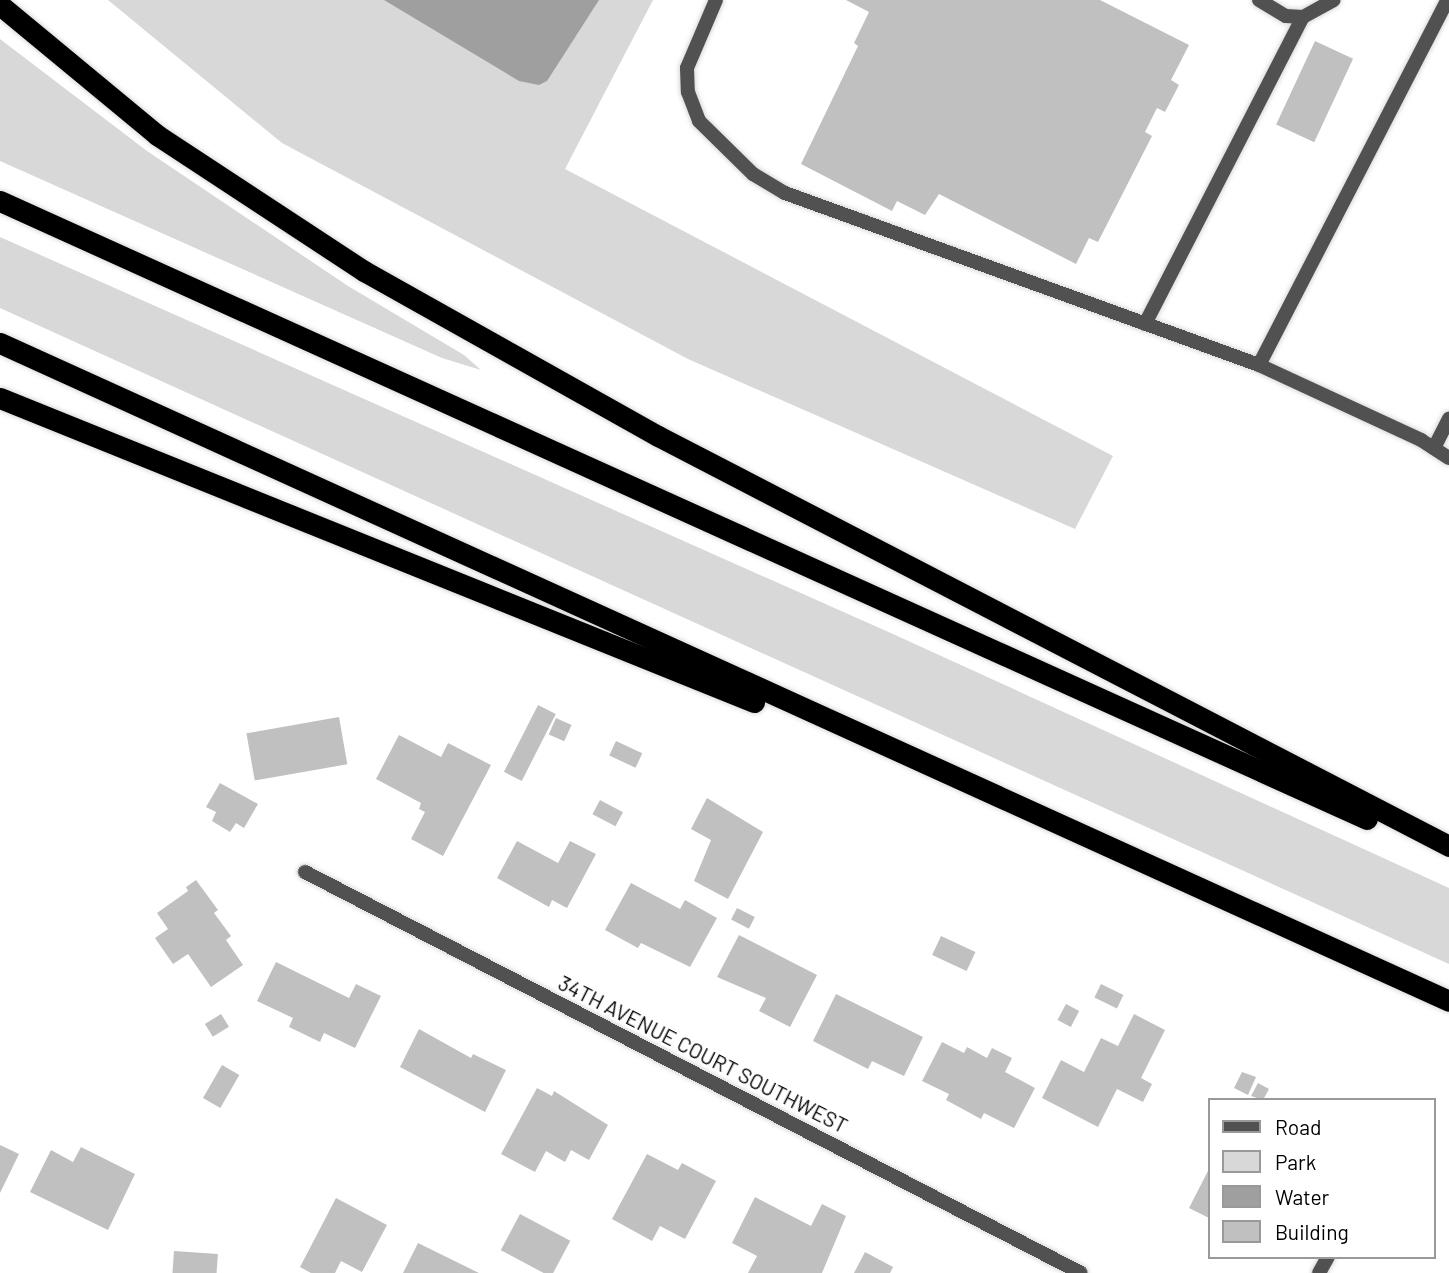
<!DOCTYPE html>
<html>
<head>
<meta charset="utf-8">
<style>
  body { margin:0 }
  #map { position:relative; width:1449px; height:1273px; overflow:hidden; background:#fff; font-family:Barlow,sans-serif }
  div>[style] { position:absolute }
  .green>* { inset:0; background:#d8d8d8 }
  .water>* { inset:0; background:#9f9f9f }
  .building>* { inset:0; background:#c0c0c0; transform-origin:0 0 }
  .roads { filter:drop-shadow(0 0 2px #dbdbdb) drop-shadow(0 0 2px #dbdbdb) }
  .lane>* { height:14px; margin:-7px; padding:0 7px; transform-origin:7px; border-radius:7px; background:#515151 }
  .street>* { height:14px; margin:-7px; padding:0 7px; transform-origin:7px; border-radius:7px; background:#515151 }
  .highway>* { height:21px; margin:-10.5px; padding:0 10.5px; transform-origin:10.5px; border-radius:10.5px; background:#000 }
  span { translate:-50% -50%; white-space:nowrap; text-align:center; line-height:1.15; -webkit-text-stroke:5px #fff; paint-order:stroke }
  .street-label { font-size:21px; color:#000 }
  .legend { position:absolute; left:1208px; top:1098px; width:228px; height:161px; box-sizing:border-box; background:#fff; border:2px solid #999; margin:0; padding:9px 12px; list-style:none; font-size:21px; color:#000 }
  .legend li { display:flex; align-items:center; gap:14px; height:35px }
  .legend b { width:35px; border:2px solid #999 }
</style>
</head>
<body>
<div id="map">
  <div class="green">
    <div style="clip-path:polygon(108px 0,653px 0,565px 169px,1113px 456px,1075px 529px,688px 359px,282px 143px)"></div>
    <div style="clip-path:polygon(0 39px,147px 151px,348px 286px,464px 355px,481px 370px,442px 358px,0 161px)"></div>
    <div style="clip-path:polygon(0 237px,893px 634px,1449px 888px,1449px 964px,0 308px)"></div>
  </div>
  <div class="water">
    <div style="clip-path:polygon(384px 0,599px 0,547px 81px,539px 85px,519px 81px)"></div>
  </div>
  <div class="building">
    <div style="clip-path:polygon(846px 0,1100px 0,1189px 45px,1171px 80px,1179px 85px,1165px 112px,1157px 108px,1145px 132px,1152px 136px,1098px 242px,1089px 238px,1076px 264px,939px 194px,925px 215px,897px 201px,892px 211px,801px 164px,858px 46px,854px 43px,869px 12px)"></div>
    <div style="left:1315px;top:41px;width:42px;height:92px;rotate:25deg"></div>
    <div style="left:538px;top:705px;width:20px;height:75px;rotate:27deg"></div>
    <div style="left:339px;top:717px;width:48px;height:94px;rotate:80deg"></div>
    <div style="left:556px;top:718px;width:17px;height:18px;rotate:24deg"></div>
    <div style="clip-path:polygon(399px 735px,441px 757px,448px 743px,491px 765px,443px 856px,411px 839px,425px 812px,419px 809px,421px 803px,376px 779px)"></div>
    <div style="left:616px;top:741px;width:29px;height:16px;rotate:25deg"></div>
    <div style="clip-path:polygon(220px 783px,258px 804px,244px 828px,236px 823px,230px 832px,212px 821px,216px 812px,206px 807px)"></div>
    <div style="clip-path:polygon(707px 798px,763px 832px,728px 899px,694px 881px,711px 840px,691px 829px)"></div>
    <div style="left:600px;top:800px;width:26px;height:16px;rotate:28deg"></div>
    <div style="clip-path:polygon(517px 841px,558px 863px,570px 841px,596px 854px,567px 908px,552px 900px,549px 907px,497px 878px)"></div>
    <div style="clip-path:polygon(196px 880px,218px 910px,214px 913px,231px 936px,226px 940px,243px 965px,211px 987px,188px 954px,173px 964px,155px 938px,168px 929px,157px 913px,188px 891px,186px 887px)"></div>
    <div style="clip-path:polygon(631px 883px,680px 909px,685px 900px,717px 918px,690px 967px,641px 943px,638px 948px,605px 930px)"></div>
    <div style="left:737px;top:908px;width:20px;height:13px;rotate:27deg"></div>
    <div style="clip-path:polygon(739px 935px,817px 975px,790px 1027px,759px 1011px,766px 998px,717px 977px)"></div>
    <div style="left:941px;top:936px;width:38px;height:21px;rotate:25deg"></div>
    <div style="clip-path:polygon(276px 962px,349px 998px,356px 984px,381px 996px,355px 1048px,324px 1033px,320px 1042px,289px 1027px,293px 1018px,257px 1001px)"></div>
    <div style="left:1101px;top:984px;width:25px;height:15px;rotate:26deg"></div>
    <div style="clip-path:polygon(836px 994px,923px 1037px,904px 1076px,872px 1061px,868px 1069px,813px 1041px)"></div>
    <div style="left:1066px;top:1004px;width:15px;height:18px;rotate:28deg"></div>
    <div style="left:221px;top:1014px;width:15px;height:19px;rotate:58deg"></div>
    <div style="clip-path:polygon(1134px 1014px,1165px 1030px,1141px 1078px,1152px 1084px,1143px 1102px,1117px 1089px,1098px 1127px,1042px 1098px,1061px 1060px,1084px 1072px,1101px 1038px,1118px 1046px)"></div>
    <div style="clip-path:polygon(419px 1029px,471px 1058px,473px 1054px,506px 1070px,485px 1112px,400px 1067px)"></div>
    <div style="clip-path:polygon(942px 1042px,964px 1053px,967px 1047px,987px 1058px,992px 1048px,1012px 1058px,1005px 1072px,1035px 1088px,1014px 1128px,984px 1113px,981px 1119px,946px 1100px,949px 1094px,922px 1081px)"></div>
    <div style="left:222px;top:1065px;width:20px;height:38px;rotate:30deg"></div>
    <div style="clip-path:polygon(1242px 1072px,1256px 1077px,1248px 1095px,1234px 1088px)"></div>
    <div style="clip-path:polygon(1258px 1083px,1269px 1089px,1263px 1100px,1251px 1096px)"></div>
    <div style="clip-path:polygon(537px 1088px,552px 1096px,554px 1091px,608px 1125px,589px 1160px,571px 1150px,565px 1162px,546px 1151px,535px 1172px,501px 1154px)"></div>
    <div style="clip-path:polygon(0 1145px,19px 1154px,0 1193px)"></div>
    <div style="clip-path:polygon(81px 1147px,135px 1174px,108px 1230px,30px 1192px,51px 1150px,73px 1162px)"></div>
    <div style="clip-path:polygon(647px 1154px,678px 1170px,682px 1163px,716px 1181px,685px 1239px,660px 1226px,652px 1241px,612px 1219px)"></div>
    <div style="clip-path:polygon(1209px 1169px,1209px 1218px,1189px 1208px)"></div>
    <div style="clip-path:polygon(755px 1197px,811px 1226px,822px 1204px,846px 1216px,822px 1273px,748px 1273px,757px 1256px,732px 1243px)"></div>
    <div style="clip-path:polygon(336px 1198px,387px 1225px,362px 1272px,341px 1261px,335px 1273px,311px 1273px,300px 1267px)"></div>
    <div style="left:520px;top:1214px;width:57px;height:41px;rotate:28deg"></div>
    <div style="clip-path:polygon(418px 1243px,479px 1273px,403px 1273px)"></div>
    <div style="left:174px;top:1251px;width:44px;height:22px;rotate:4deg"></div>
    <div style="clip-path:polygon(865px 1252px,893px 1267px,890px 1273px,854px 1273px)"></div>
  </div>
  <div class="roads">
    <div class="lane">
      <div style="left:716px;top:0;width:74px;rotate:113.1deg"></div>
      <div style="left:687px;top:68px;width:24px;rotate:88deg"></div>
      <div style="left:688px;top:92px;width:31px;rotate:69deg"></div>
      <div style="left:699px;top:121px;width:76px;rotate:44.5deg"></div>
      <div style="left:753px;top:174px;width:37px;rotate:31deg"></div>
      <div style="left:785px;top:193px;width:504px;rotate:19.94deg"></div>
      <div style="left:1259px;top:365px;width:179px;rotate:24.8deg"></div>
      <div style="left:1421px;top:440px;width:33px;rotate:33deg"></div>
      <div style="left:1259px;top:0;width:31px;rotate:31deg"></div>
      <div style="left:1286px;top:16px;width:17px;rotate:3deg"></div>
      <div style="left:1303px;top:17px;width:35px;rotate:-29deg"></div>
      <div style="left:1145px;top:324px;width:345px;rotate:-62.8deg"></div>
      <div style="left:1259px;top:365px;width:410px;rotate:-62.7deg"></div>
      <div style="left:1434px;top:448px;width:33px;rotate:-63deg"></div>
    </div>
    <div class="street">
      <div style="left:305px;top:872px;width:873px;rotate:27.33deg"></div>
      <div style="left:1319px;top:1273px;width:18px;rotate:-61deg"></div>
    </div>
    <div class="highway">
      <div style="left:0;top:5px;width:204px;rotate:39.6deg"></div>
      <div style="left:157px;top:135px;width:248px;rotate:33.3deg"></div>
      <div style="left:364px;top:271px;width:337px;rotate:29.3deg"></div>
      <div style="left:658px;top:436px;width:891px;rotate:27.4deg"></div>
      <div style="left:0;top:201px;width:1500px;rotate:24.33deg"></div>
      <div style="left:0;top:343px;width:1591px;rotate:24.42deg"></div>
      <div style="left:0;top:398px;width:813px;rotate:21.96deg"></div>
    </div>
  </div>
  <div class="street-label">
    <span style="left:703px;top:1054px;rotate:27deg">34TH AVENUE COURT SOUTHWEST</span>
  </div>
  <ul class="legend">
  <li><b style="height:9px;background:#515151"></b>Road</li>
  <li><b style="height:19px;background:#d8d8d8"></b>Park</li>
  <li><b style="height:19px;background:#9f9f9f"></b>Water</li>
  <li><b style="height:19px;background:#c0c0c0"></b>Building</li>
  </ul>
</div>
</body>
</html>
